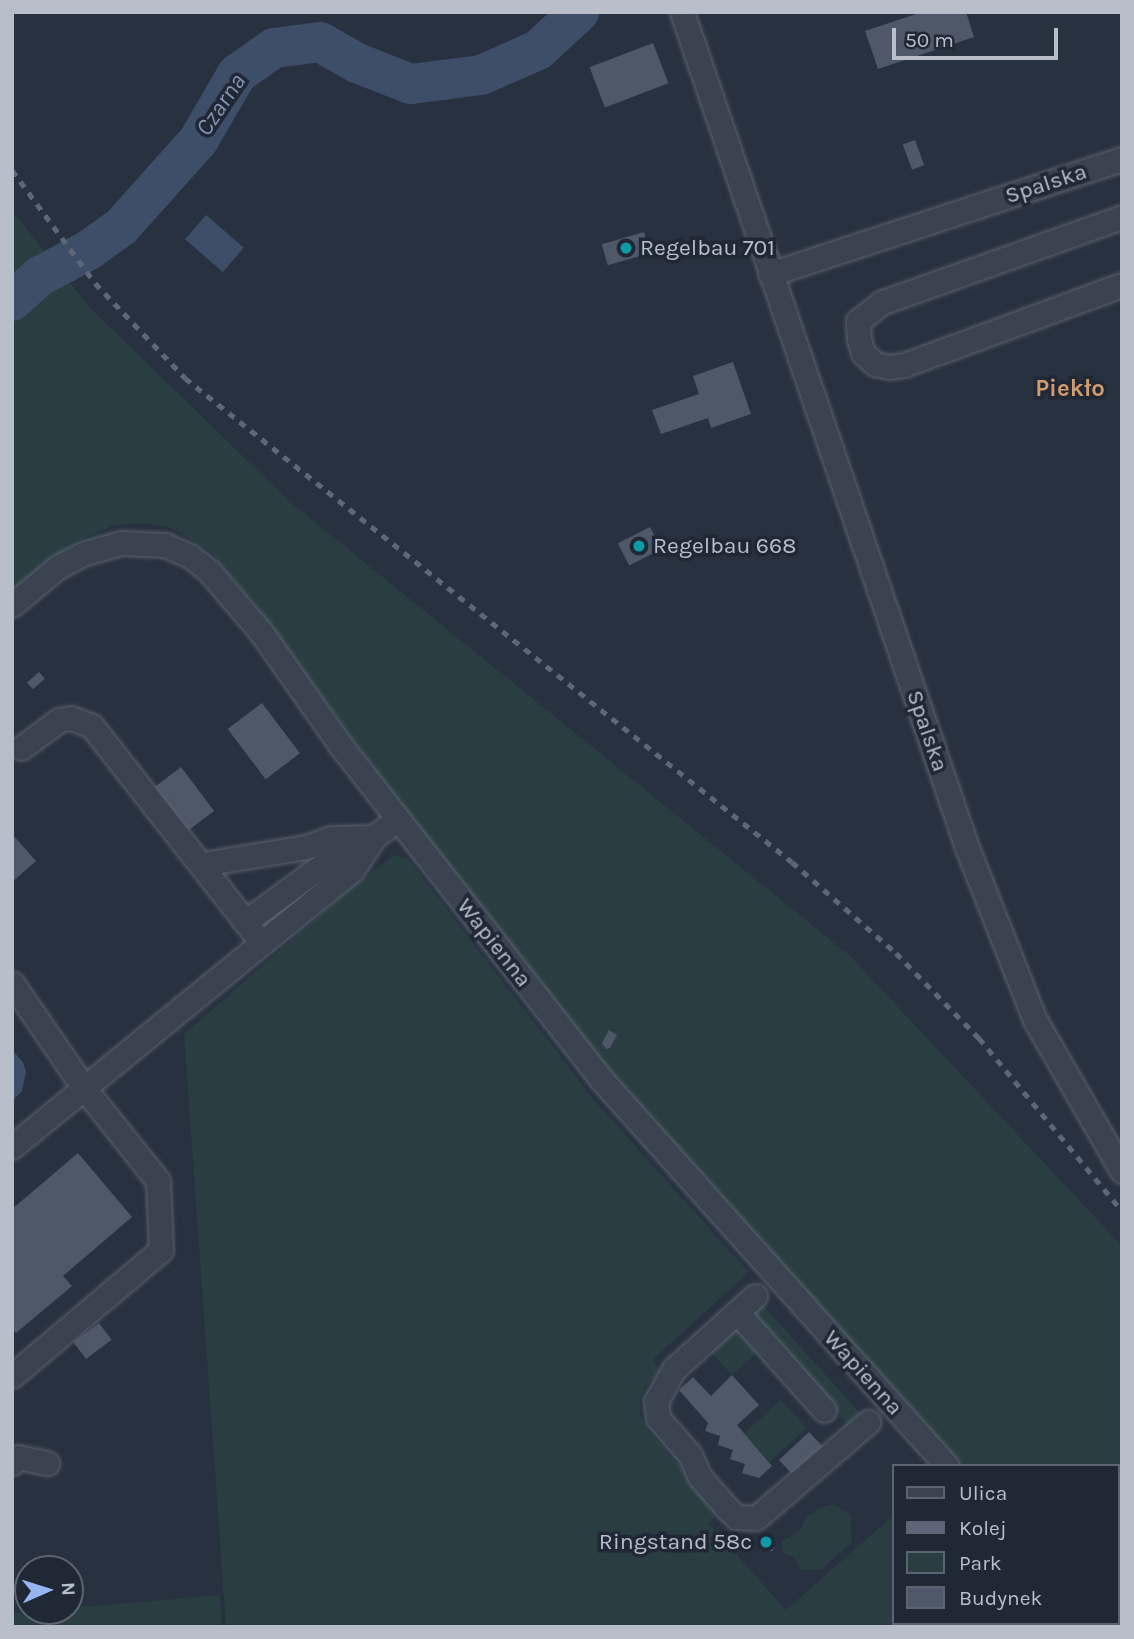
<!DOCTYPE html>
<html>
<head>
<meta charset="utf-8">
<style>
  body { margin:0 }
  #map { position:relative; width:1134px; height:1639px; overflow:hidden; background:#283140; font-family:Karla,sans-serif }
  div>[style] { position:absolute }
  .green>* { inset:0; background:#2a3e41; transform-origin:0 0 }
  .water>* { inset:0; background:#3f4e68; transform-origin:0 0 }
  .river>* { height:40px; margin:-20px; padding:0 20px; transform-origin:20px; border-radius:20px; background:#3f4e68 }
  .building>* { inset:0; background:#4e5869; transform-origin:0 0 }
  .roads { filter:drop-shadow(0 0 2px #5a616d) drop-shadow(0 0 2px #5a616d) }
  .minor>* { height:23px; margin:-11.5px; padding:0 11.5px; transform-origin:11.5px; border-radius:11.5px; background:#3c4350 }
  .rail>* { height:5px; margin-top:-2.5px; transform-origin:0; background:repeating-linear-gradient(90deg,#5e6777 0 7px,transparent 0 14px) }
  .dots>* { width:19px; height:19px; translate:-50% -50%; box-sizing:border-box; border:4px solid #202835; border-radius:50% }
  span { translate:-50% -50%; white-space:nowrap; text-align:center; line-height:1.15; -webkit-text-stroke:7px #202835; paint-order:stroke }
  .street-label { font-size:23px; color:#b9bfca }
  .poi-label { font-size:23px; color:#b9bfca }
  .left { translate:0 -50%; text-align:left }
  .right { translate:-100% -50%; text-align:right }
  .water-label { font-size:24px; color:#8294b0; font-style:italic }
  .neighbourhood-label { font-size:24px; color:#d09c6e; font-weight:700 }
  .frame { position:absolute; inset:0; border:14px solid #b9bfca; pointer-events:none }
  .legend { position:absolute; left:892px; top:1464px; width:228px; height:161px; box-sizing:border-box; background:#202835; border:2px solid #5d6471; margin:0; padding:9px 12px; list-style:none; font-size:21px; color:#b9bfca }
  .legend li { display:flex; align-items:center; gap:14px; height:35px }
  .legend b { width:35px; border:2px solid #5d6471 }
  .north { position:absolute; left:14px; top:1555px; width:70px; height:70px; box-sizing:border-box; background:#202835; border:2px solid #5d6471; border-radius:50%; rotate:87deg; font-size:19px; font-weight:700; line-height:28px; text-align:center; color:#b9bfca }
  .north::after { content:''; display:block; margin:auto; width:24px; height:32px; background:#95b6f2; clip-path:polygon(50% 0,100% 100%,50% 72%,0 100%) }
  .scale { position:absolute; left:892px; top:28px; width:166px; height:32px; box-sizing:border-box; border:4px solid #b9bfca; border-top:0; padding-left:9px; font-size:21px; line-height:24px; white-space:nowrap; color:#b9bfca; -webkit-text-stroke:5px #202835; paint-order:stroke }
</style>
</head>
<body>
<div id="map">
  <div class="green">
    <div style="clip-path:polygon(12px 211px,91px 309px,289px 501px,849px 955px,1122px 1246px,1122px 1496px,1118px 1498px,1118px 1466px,962px 1466px,628px 1094px,584px 1040px,397px 799px,256px 606px,209px 550px,171px 528px,145px 523px,115px 525px,74px 542px,12px 593px)"></div>
    <div style="clip-path:polygon(394px 855px,408px 859px,595px 1101px,749px 1272px,652px 1360px,661px 1371px,644px 1388px,640px 1401px,640px 1415px,647px 1429px,720px 1511px,709px 1524px,786px 1610px,894px 1515px,894px 1623px,1118px 1623px,1118px 1535px,1122px 1533px,1122px 1627px,226px 1627px,184px 1034px,359px 881px)"></div>
    <div style="clip-path:polygon(760px 1302px,860px 1413px,848px 1424px,760px 1326px,754px 1311px)"></div>
    <div style="clip-path:polygon(733px 1330px,741px 1332px,759px 1351px,732px 1375px,707px 1348px)"></div>
    <div style="left:781px;top:1400px;width:38px;height:50px;rotate:48deg"></div>
    <div style="clip-path:polygon(834px 1504px,850px 1515px,852px 1542px,821px 1569px,801px 1570px,794px 1558px,782px 1552px,782px 1542px,799px 1531px,806px 1518px,821px 1507px)"></div>
    <div style="clip-path:polygon(220px 1595px,222px 1627px,12px 1627px,12px 1613px,70px 1611px,70px 1608px)"></div>
  </div>
  <div class="water">
    <div style="left:206px;top:215px;width:50px;height:32px;rotate:41deg"></div>
    <div style="clip-path:polygon(12px 1050px,23px 1062px,26px 1072px,22px 1091px,12px 1101px)"></div>
  </div>
  <div class="river">
    <div style="left:12px;top:301px;width:38px;rotate:-42deg"></div>
    <div style="left:40px;top:276px;width:55px;rotate:-28deg"></div>
    <div style="left:89px;top:250px;width:39px;rotate:-36deg"></div>
    <div style="left:121px;top:227px;width:115px;rotate:-48.2deg"></div>
    <div style="left:198px;top:141px;width:78px;rotate:-59.8deg"></div>
    <div style="left:237px;top:74px;width:45px;rotate:-35.1deg"></div>
    <div style="left:274px;top:48px;width:46px;rotate:-7.4deg"></div>
    <div style="left:320px;top:42px;width:43px;rotate:29.6deg"></div>
    <div style="left:357px;top:63px;width:58px;rotate:21.3deg"></div>
    <div style="left:411px;top:84px;width:71px;rotate:-7.3deg"></div>
    <div style="left:481px;top:75px;width:62px;rotate:-23.7deg"></div>
    <div style="left:538px;top:50px;width:56px;rotate:-42.8deg"></div>
  </div>
  <div class="building">
    <div style="clip-path:polygon(922px 12px,966px 12px,974px 37px,878px 69px,865px 31px)"></div>
    <div style="left:653px;top:43px;width:43px;height:68px;rotate:69deg"></div>
    <div style="left:915px;top:140px;width:27px;height:13px;rotate:70deg"></div>
    <div style="left:644px;top:232px;width:22px;height:44px;rotate:74deg"></div>
    <div style="clip-path:polygon(733px 362px,751px 414px,711px 428px,708px 418px,661px 434px,652px 410px,699px 394px,693px 376px)"></div>
    <div style="left:650px;top:527px;width:25px;height:36px;rotate:63deg"></div>
    <div style="left:39px;top:672px;width:9px;height:16px;rotate:49deg"></div>
    <div style="left:262px;top:703px;width:63px;height:43px;rotate:53deg"></div>
    <div style="left:181px;top:767px;width:55px;height:34px;rotate:53deg"></div>
    <div style="clip-path:polygon(12px 834px,36px 861px,12px 882px)"></div>
    <div style="clip-path:polygon(609px 1030px,617px 1035px,610px 1048px,606px 1049px,602px 1043px)"></div>
    <div style="clip-path:polygon(78px 1153px,132px 1217px,63px 1276px,72px 1286px,16px 1333px,12px 1328px,12px 1209px)"></div>
    <div style="left:99px;top:1323px;width:21px;height:32px;rotate:53deg"></div>
    <div style="clip-path:polygon(732px 1375px,759px 1405px,737px 1425px,772px 1466px,759px 1478px,742px 1473px,745px 1464px,730px 1459px,733px 1450px,718px 1445px,720px 1436px,705px 1431px,708px 1423px,679px 1390px,693px 1377px,711px 1396px)"></div>
    <div style="left:809px;top:1432px;width:21px;height:41px;rotate:47deg"></div>
    <div style="clip-path:polygon(764px 1534px,775px 1543px,773px 1551px,769px 1551px,757px 1542px)"></div>
  </div>
  <div class="roads">
    <div class="minor">
      <div style="left:682px;top:12px;width:880px;rotate:71.17deg"></div>
      <div style="left:966px;top:845px;width:188px;rotate:68.5deg"></div>
      <div style="left:1035px;top:1020px;width:174px;rotate:60.1deg"></div>
      <div style="left:1122px;top:217px;width:256px;rotate:160.4deg"></div>
      <div style="left:881px;top:303px;width:29px;rotate:142deg"></div>
      <div style="left:858px;top:321px;width:18px;rotate:87deg"></div>
      <div style="left:859px;top:339px;width:15px;rotate:74deg"></div>
      <div style="left:863px;top:353px;width:16px;rotate:43deg"></div>
      <div style="left:875px;top:364px;width:14px;rotate:12deg"></div>
      <div style="left:889px;top:367px;width:15px;rotate:-8deg"></div>
      <div style="left:904px;top:365px;width:232px;rotate:-20.2deg"></div>
      <div style="left:770px;top:274px;width:370px;rotate:-18.1deg"></div>
      <div style="left:12px;top:605px;width:60px;rotate:-39.6deg"></div>
      <div style="left:58px;top:567px;width:27px;rotate:-28deg"></div>
      <div style="left:82px;top:554px;width:41px;rotate:-15.8deg"></div>
      <div style="left:121px;top:543px;width:44px;rotate:2.6deg"></div>
      <div style="left:165px;top:545px;width:27px;rotate:24deg"></div>
      <div style="left:190px;top:556px;width:24px;rotate:38deg"></div>
      <div style="left:209px;top:571px;width:80px;rotate:49.6deg"></div>
      <div style="left:261px;top:632px;width:139px;rotate:54.9deg"></div>
      <div style="left:341px;top:746px;width:422px;rotate:52deg"></div>
      <div style="left:601px;top:1079px;width:519px;rotate:48.2deg"></div>
      <div style="left:202px;top:864px;width:105px;rotate:-9.3deg"></div>
      <div style="left:306px;top:847px;width:27px;rotate:-20deg"></div>
      <div style="left:331px;top:838px;width:43px;rotate:-1.3deg"></div>
      <div style="left:245px;top:922px;width:118px;rotate:-36.4deg"></div>
      <div style="left:340px;top:852px;width:26px;rotate:-25deg"></div>
      <div style="left:262px;top:943px;width:116px;rotate:-39deg"></div>
      <div style="left:352px;top:870px;width:40px;rotate:-56deg"></div>
      <div style="left:374px;top:837px;width:30px;rotate:-37deg"></div>
      <div style="left:12px;top:983px;width:127px;rotate:55.6deg"></div>
      <div style="left:84px;top:1088px;width:93px;rotate:140.7deg"></div>
      <div style="left:755px;top:1296px;width:109px;rotate:138deg"></div>
      <div style="left:674px;top:1369px;width:37px;rotate:119deg"></div>
      <div style="left:656px;top:1401px;width:17px;rotate:83deg"></div>
      <div style="left:658px;top:1418px;width:49px;rotate:49.1deg"></div>
      <div style="left:690px;top:1455px;width:24px;rotate:66deg"></div>
      <div style="left:700px;top:1477px;width:40px;rotate:49deg"></div>
      <div style="left:726px;top:1507px;width:14px;rotate:45deg"></div>
      <div style="left:736px;top:1517px;width:20px;rotate:3deg"></div>
      <div style="left:756px;top:1518px;width:148px;rotate:-40.6deg"></div>
      <div style="left:737px;top:1312px;width:131px;rotate:48.4deg"></div>
      <div style="left:12px;top:1376px;width:195px;rotate:-40.2deg"></div>
      <div style="left:161px;top:1250px;width:69px;rotate:-92.5deg"></div>
      <div style="left:158px;top:1181px;width:119px;rotate:-128.5deg"></div>
      <div style="left:84px;top:1088px;width:230px;rotate:-39.2deg"></div>
      <div style="left:262px;top:943px;width:276px;rotate:-128.1deg"></div>
      <div style="left:92px;top:726px;width:22px;rotate:-159deg"></div>
      <div style="left:71px;top:718px;width:12px;rotate:171deg"></div>
      <div style="left:59px;top:720px;width:47px;rotate:143.6deg"></div>
      <div style="left:12px;top:1463px;width:8px;rotate:-45deg"></div>
      <div style="left:18px;top:1457px;width:30px;rotate:12deg"></div>
      <div style="left:1118px;top:1511px;width:4px;rotate:-14deg"></div>
    </div>
  </div>
  <div class="rail">
    <div style="left:12px;top:170px;width:140px;rotate:53.7deg"></div>
    <div style="left:95px;top:283px;width:131px;rotate:46.5deg"></div>
    <div style="left:185px;top:378px;width:776px;rotate:38.57deg"></div>
    <div style="left:792px;top:862px;width:138px;rotate:41.2deg"></div>
    <div style="left:896px;top:953px;width:119px;rotate:45.7deg"></div>
    <div style="left:979px;top:1038px;width:224px;rotate:50.4deg"></div>
  </div>
  <div class="dots">
    <div style="left:626px;top:248px;background:#0f9aa8"></div>
    <div style="left:639px;top:546px;background:#0f9aa8"></div>
    <div style="left:766px;top:1542px;background:#0f9aa8"></div>
  </div>
  <div class="street-label">
    <span style="left:1046px;top:184px;rotate:-18deg">Spalska</span>
    <span style="left:927px;top:731px;rotate:71deg">Spalska</span>
    <span style="left:494px;top:943px;rotate:52deg">Wapienna</span>
    <span style="left:863px;top:1373px;rotate:48deg">Wapienna</span>
  </div>
  <div class="poi-label">
    <span class="left" style="left:640px;top:248px">Regelbau 701</span>
    <span class="left" style="left:653px;top:546px">Regelbau 668</span>
    <span class="right" style="left:752px;top:1542px">Ringstand 58c</span>
  </div>
  <div class="water-label">
    <span style="left:221px;top:105px;rotate:-56deg">Czarna</span>
  </div>
  <div class="neighbourhood-label">
    <span style="left:1070px;top:389px">Piekło</span>
  </div>
  <div class="frame"></div>
  <ul class="legend">
  <li><b style="height:9px;background:#3c4350"></b>Ulica</li>
  <li><b style="height:9px;background:#5e6777"></b>Kolej</li>
  <li><b style="height:19px;background:#2a3e41"></b>Park</li>
  <li><b style="height:19px;background:#4e5869"></b>Budynek</li>
  </ul>
  <div class="north">N</div>
  <div class="scale">50 m</div>
</div>
</body>
</html>
